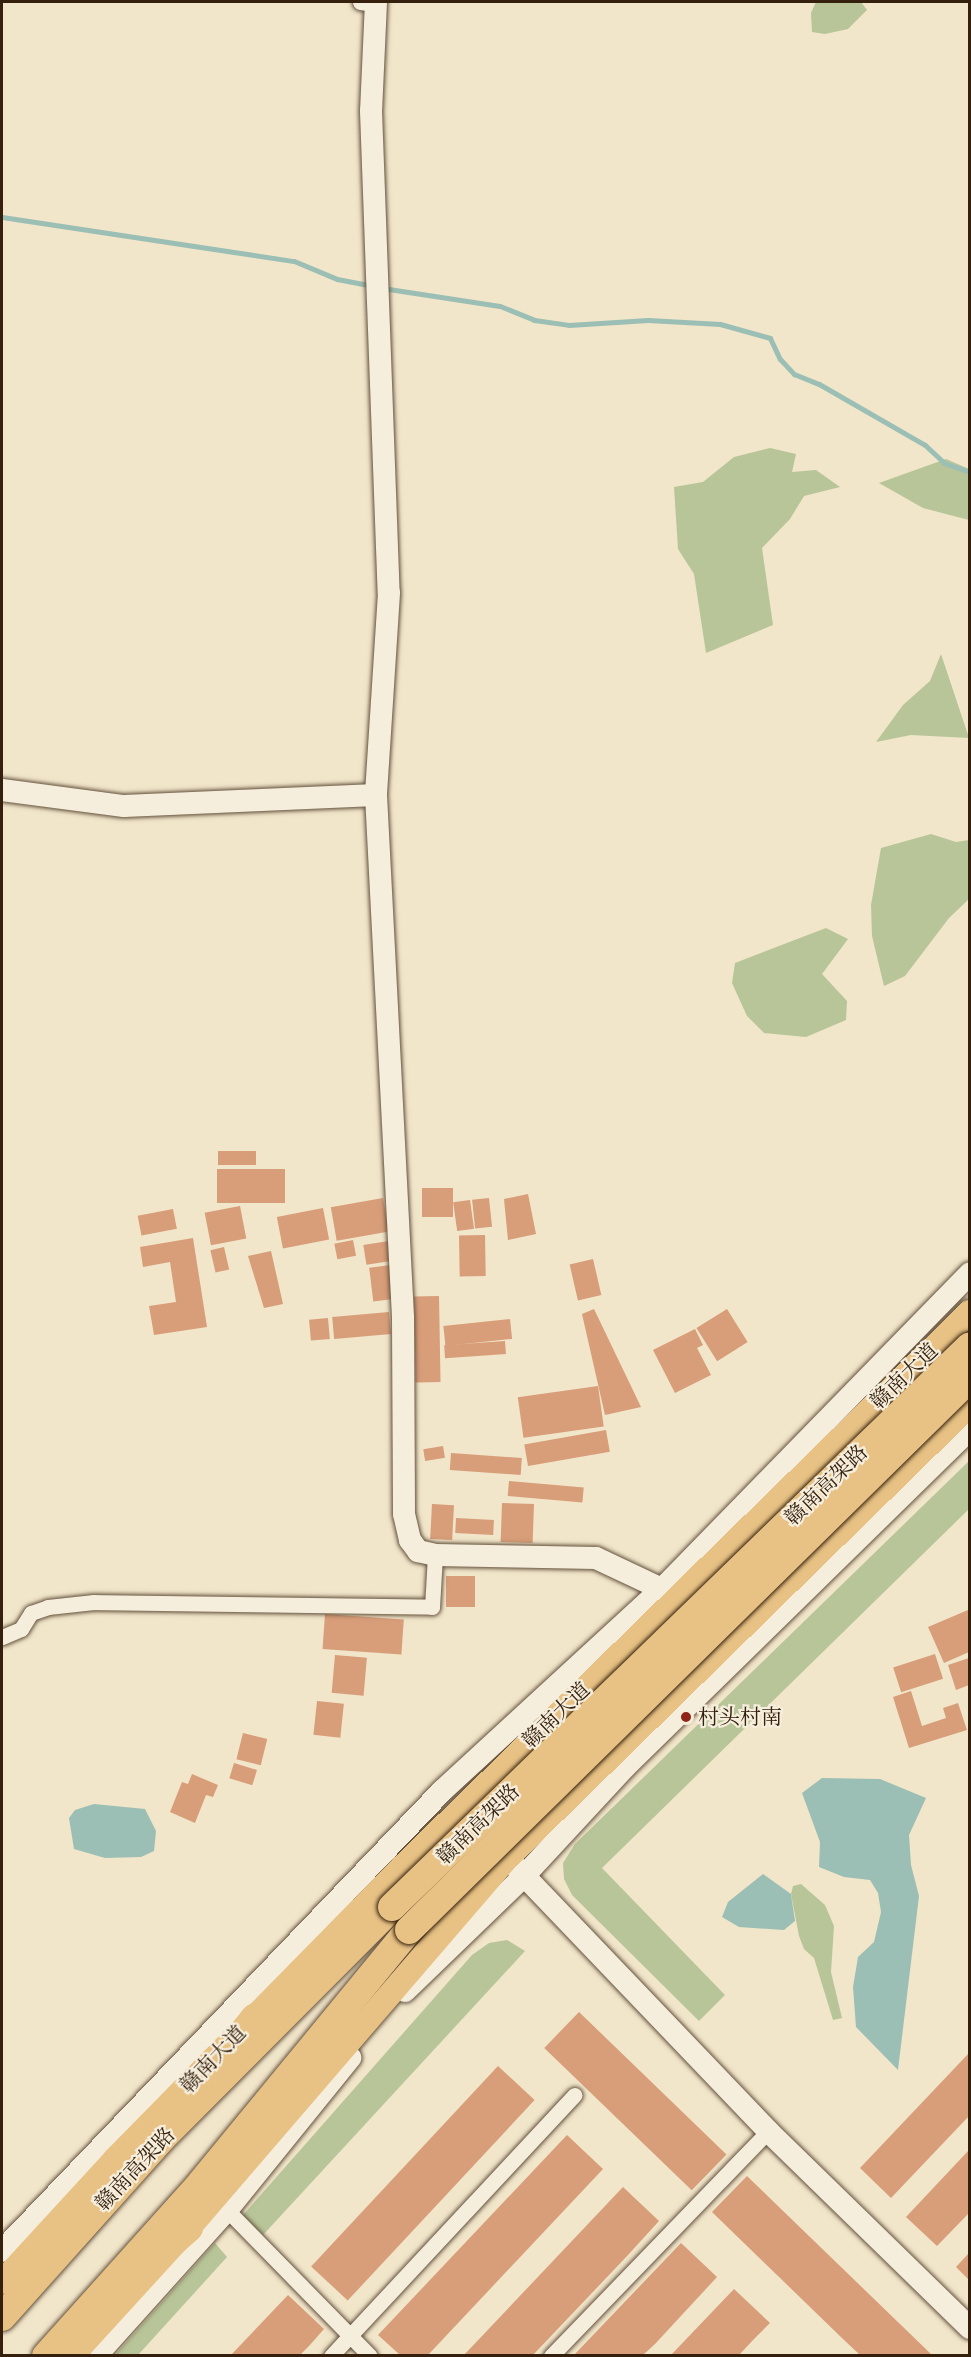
<!DOCTYPE html>
<html>
<head>
<meta charset="utf-8">
<style>
  body { margin:0 }
  #map { position:relative; width:971px; height:2357px; overflow:hidden; background:#f1e5ca; font-family:Alegreya,"Noto Serif SC",serif }
  div>[style] { position:absolute }
  .green>* { inset:0; background:#b8c598 }
  .water>* { inset:0; background:#9bbfb4 }
  .stream>* { height:5px; margin:-2.5px; padding:0 2.5px; transform-origin:2.5px; border-radius:2.5px; background:#9bbfb4 }
  .building>* { inset:0; background:#d89d79; transform-origin:0 0 }
  .roads { filter:drop-shadow(0 0 2px #63513c) drop-shadow(0 0 2px #63513c) }
  .street>* { height:15px; margin:-7.5px; padding:0 7.5px; transform-origin:7.5px; border-radius:7.5px; background:#f6eedd }
  .secondary>* { height:22px; margin:-11px; padding:0 11px; transform-origin:11px; border-radius:11px; background:#f6eedd }
  .primary>* { height:24px; margin:-12px; padding:0 12px; transform-origin:12px; border-radius:12px; background:#e8c285 }
  .highway>* { height:28px; margin:-14px; padding:0 14px; transform-origin:14px; border-radius:14px; background:#e8c285 }
  .bridges { filter:drop-shadow(0 0 2px #34200c) drop-shadow(0 0 2px #34200c) }
  .highway-bridge>* { height:28px; margin:-14px; padding:0 14px; transform-origin:14px; border-radius:14px; background:#e8c285 }
  .dots>* { width:16px; height:16px; translate:-50% -50%; box-sizing:border-box; border:3px solid #f6eedd; border-radius:50% }
  span { translate:-50% -50%; white-space:nowrap; text-align:center; line-height:1.15; -webkit-text-stroke:4.5px #f6eedd; paint-order:stroke }
  .street-label { font-size:21px; color:#34200c }
  .poi-label { font-size:21px; color:#34200c }
  .left { translate:0 -50%; text-align:left }
  .frame { position:absolute; inset:0; border:3px solid #34200c; pointer-events:none }
</style>
</head>
<body>
<div id="map">
  <div class="green">
    <div style="clip-path:polygon(816px 2px,861px 2px,867px 10px,848px 29px,825px 34px,812px 32px,811px 13px)"></div>
    <div style="clip-path:polygon(770px 448px,796px 454px,792px 472px,816px 470px,840px 487px,804px 496px,790px 519px,762px 548px,773px 625px,706px 653px,694px 574px,678px 549px,674px 487px,703px 482px,734px 457px)"></div>
    <div style="clip-path:polygon(946px 459px,969px 469px,969px 520px,923px 508px,879px 483px)"></div>
    <div style="clip-path:polygon(941px 654px,969px 738px,911px 735px,876px 742px,903px 705px,930px 681px)"></div>
    <div style="clip-path:polygon(931px 834px,956px 842px,969px 840px,969px 899px,949px 918px,905px 976px,884px 986px,872px 936px,871px 905px,881px 848px)"></div>
    <div style="clip-path:polygon(826px 928px,848px 939px,822px 974px,847px 1001px,846px 1020px,806px 1037px,764px 1033px,747px 1016px,732px 983px,735px 963px)"></div>
    <div style="clip-path:polygon(969px 1461px,969px 1509px,602px 1868px,725px 1995px,699px 2021px,572px 1895px,564px 1879px,563px 1863px,575px 1844px)"></div>
    <div style="clip-path:polygon(801px 1884px,825px 1905px,834px 1926px,831px 1972px,842px 2018px,833px 2020px,814px 1958px,804px 1949px,799px 1936px,791px 1894px,793px 1886px)"></div>
    <div style="clip-path:polygon(507px 1940px,525px 1951px,263px 2235px,243px 2215px,472px 1955px,489px 1943px)"></div>
    <div style="clip-path:polygon(215px 2243px,227px 2257px,138px 2355px,115px 2355px)"></div>
  </div>
  <div class="water">
    <div style="clip-path:polygon(822px 1778px,880px 1779px,926px 1798px,909px 1835px,911px 1865px,919px 1896px,898px 2070px,856px 2027px,853px 1987px,858px 1957px,874px 1942px,881px 1912px,878px 1893px,870px 1880px,844px 1877px,819px 1867px,820px 1842px,802px 1793px)"></div>
    <div style="clip-path:polygon(94px 1804px,145px 1809px,156px 1831px,154px 1851px,141px 1857px,105px 1858px,74px 1849px,69px 1818px,75px 1810px)"></div>
    <div style="clip-path:polygon(763px 1874px,791px 1894px,795px 1921px,784px 1930px,739px 1927px,722px 1917px,728px 1902px)"></div>
  </div>
  <div class="stream">
    <div style="left:2px;top:217px;width:295px;rotate:8.6deg"></div>
    <div style="left:294px;top:261px;width:47px;rotate:22.7deg"></div>
    <div style="left:337px;top:279px;width:37px;rotate:11deg"></div>
    <div style="left:382px;top:288px;width:119px;rotate:8.7deg"></div>
    <div style="left:500px;top:306px;width:37px;rotate:22deg"></div>
    <div style="left:534px;top:320px;width:35px;rotate:8deg"></div>
    <div style="left:569px;top:325px;width:79px;rotate:-3.6deg"></div>
    <div style="left:648px;top:320px;width:72px;rotate:3.2deg"></div>
    <div style="left:720px;top:324px;width:52px;rotate:15.6deg"></div>
    <div style="left:770px;top:338px;width:23px;rotate:65deg"></div>
    <div style="left:780px;top:359px;width:21px;rotate:47deg"></div>
    <div style="left:794px;top:374px;width:27px;rotate:22deg"></div>
    <div style="left:819px;top:384px;width:122px;rotate:29.9deg"></div>
    <div style="left:925px;top:445px;width:26px;rotate:43deg"></div>
    <div style="left:944px;top:463px;width:28px;rotate:19deg"></div>
  </div>
  <div class="building">
    <div style="left:218px;top:1151px;width:38px;height:14px"></div>
    <div style="left:217px;top:1169px;width:68px;height:34px"></div>
    <div style="left:422px;top:1188px;width:31px;height:29px"></div>
    <div style="clip-path:polygon(528px 1194px,536px 1234px,508px 1240px,504px 1199px)"></div>
    <div style="left:383px;top:1198px;width:34px;height:53px;rotate:80deg"></div>
    <div style="left:489px;top:1198px;width:29px;height:17px;rotate:84deg"></div>
    <div style="left:470px;top:1200px;width:29px;height:17px;rotate:82deg"></div>
    <div style="left:240px;top:1206px;width:33px;height:36px;rotate:79deg"></div>
    <div style="left:323px;top:1208px;width:32px;height:47px;rotate:79deg"></div>
    <div style="left:173px;top:1209px;width:20px;height:36px;rotate:79deg"></div>
    <div style="left:485px;top:1235px;width:41px;height:26px;rotate:89deg"></div>
    <div style="clip-path:polygon(193px 1238px,207px 1327px,154px 1335px,149px 1306px,176px 1302px,170px 1262px,143px 1267px,140px 1247px)"></div>
    <div style="left:353px;top:1240px;width:16px;height:19px;rotate:79deg"></div>
    <div style="left:389px;top:1241px;width:20px;height:26px;rotate:81deg"></div>
    <div style="left:224px;top:1247px;width:23px;height:14px;rotate:77deg"></div>
    <div style="clip-path:polygon(271px 1251px,283px 1304px,264px 1308px,248px 1256px)"></div>
    <div style="left:593px;top:1259px;width:37px;height:24px;rotate:77deg"></div>
    <div style="left:391px;top:1265px;width:34px;height:22px;rotate:83deg"></div>
    <div style="left:439px;top:1296px;width:86px;height:25px;rotate:89deg"></div>
    <div style="clip-path:polygon(594px 1309px,641px 1407px,605px 1415px,582px 1314px)"></div>
    <div style="left:727px;top:1309px;width:39px;height:36px;rotate:58deg"></div>
    <div style="left:389px;top:1312px;width:22px;height:57px;rotate:85deg"></div>
    <div style="left:328px;top:1318px;width:21px;height:19px;rotate:85deg"></div>
    <div style="left:510px;top:1319px;width:20px;height:67px;rotate:84deg"></div>
    <div style="clip-path:polygon(695px 1329px,703px 1345px,697px 1348px,711px 1375px,675px 1393px,653px 1350px)"></div>
    <div style="left:505px;top:1341px;width:13px;height:61px;rotate:86deg"></div>
    <div style="left:598px;top:1386px;width:41px;height:81px;rotate:82deg"></div>
    <div style="left:606px;top:1430px;width:22px;height:83px;rotate:80deg"></div>
    <div style="left:443px;top:1446px;width:12px;height:20px;rotate:81deg"></div>
    <div style="left:451px;top:1453px;width:71px;height:17px;rotate:4deg"></div>
    <div style="left:509px;top:1481px;width:75px;height:15px;rotate:5deg"></div>
    <div style="left:502px;top:1503px;width:32px;height:39px;rotate:2deg"></div>
    <div style="left:432px;top:1504px;width:22px;height:35px;rotate:3deg"></div>
    <div style="left:456px;top:1518px;width:38px;height:15px;rotate:3deg"></div>
    <div style="left:446px;top:1576px;width:29px;height:31px"></div>
    <div style="clip-path:polygon(968px 1610px,969px 1652px,944px 1663px,928px 1627px)"></div>
    <div style="left:325px;top:1614px;width:79px;height:35px;rotate:4deg"></div>
    <div style="left:935px;top:1654px;width:26px;height:44px;rotate:72deg"></div>
    <div style="left:335px;top:1655px;width:32px;height:38px;rotate:5deg"></div>
    <div style="clip-path:polygon(969px 1658px,969px 1685px,956px 1690px,948px 1665px)"></div>
    <div style="clip-path:polygon(911px 1691px,922px 1726px,946px 1718px,943px 1708px,958px 1703px,967px 1730px,909px 1748px,893px 1697px)"></div>
    <div style="left:317px;top:1701px;width:27px;height:34px;rotate:6deg"></div>
    <div style="left:243px;top:1733px;width:25px;height:27px;rotate:14deg"></div>
    <div style="left:234px;top:1763px;width:24px;height:16px;rotate:17deg"></div>
    <div style="clip-path:polygon(192px 1774px,218px 1785px,213px 1797px,206px 1795px,195px 1823px,170px 1812px,182px 1782px,188px 1784px)"></div>
    <div style="left:579px;top:2012px;width:205px;height:50px;rotate:44deg"></div>
    <div style="clip-path:polygon(969px 2053px,969px 2116px,891px 2198px,860px 2168px)"></div>
    <div style="left:498px;top:2066px;width:50px;height:274px;rotate:43deg"></div>
    <div style="clip-path:polygon(567px 2135px,603px 2169px,428px 2355px,400px 2355px,378px 2335px)"></div>
    <div style="clip-path:polygon(969px 2150px,969px 2213px,937px 2246px,906px 2217px)"></div>
    <div style="clip-path:polygon(747px 2176px,780px 2208px,932px 2355px,860px 2355px,843px 2339px,712px 2212px)"></div>
    <div style="clip-path:polygon(623px 2187px,659px 2221px,628px 2255px,533px 2355px,464px 2355px)"></div>
    <div style="clip-path:polygon(681px 2243px,717px 2277px,655px 2344px,643px 2355px,574px 2355px)"></div>
    <div style="clip-path:polygon(969px 2253px,969px 2280px,956px 2267px)"></div>
    <div style="clip-path:polygon(734px 2289px,770px 2323px,754px 2339px,739px 2355px,671px 2355px)"></div>
    <div style="clip-path:polygon(288px 2295px,324px 2329px,309px 2346px,300px 2355px,231px 2355px)"></div>
  </div>
  <div class="roads">
    <div class="street">
      <div style="left:360px;top:2px;width:15px;rotate:8deg"></div>
      <div style="left:2px;top:1637px;width:21px;rotate:-23deg"></div>
      <div style="left:21px;top:1629px;width:19px;rotate:-58deg"></div>
      <div style="left:31px;top:1613px;width:18px;rotate:-19deg"></div>
      <div style="left:48px;top:1607px;width:46px;rotate:-6.2deg"></div>
      <div style="left:94px;top:1602px;width:338px;rotate:0.8deg"></div>
      <div style="left:432px;top:1607px;width:52px;rotate:-86.7deg"></div>
      <div style="left:227px;top:2210px;width:204px;rotate:45.6deg"></div>
      <div style="left:331px;top:2356px;width:357px;rotate:-47deg"></div>
      <div style="left:551px;top:2356px;width:313px;rotate:-46deg"></div>
    </div>
    <div class="secondary">
      <div style="left:376px;top:2px;width:109px;rotate:92.6deg"></div>
      <div style="left:371px;top:111px;width:482px;rotate:87.9deg"></div>
      <div style="left:389px;top:593px;width:202px;rotate:93.7deg"></div>
      <div style="left:376px;top:795px;width:524px;rotate:87.04deg"></div>
      <div style="left:403px;top:1318px;width:196px;rotate:89.7deg"></div>
      <div style="left:404px;top:1514px;width:27px;rotate:77deg"></div>
      <div style="left:410px;top:1540px;width:14px;rotate:54deg"></div>
      <div style="left:418px;top:1551px;width:17px;rotate:13deg"></div>
      <div style="left:435px;top:1555px;width:161px;rotate:1.1deg"></div>
      <div style="left:596px;top:1558px;width:73px;rotate:25.2deg"></div>
      <div style="left:2px;top:790px;width:123px;rotate:7.5deg"></div>
      <div style="left:124px;top:806px;width:252px;rotate:-2.5deg"></div>
      <div style="left:514px;top:1865px;width:368px;rotate:46.3deg"></div>
      <div style="left:768px;top:2131px;width:282px;rotate:44.3deg"></div>
      <div style="left:405px;top:1991px;width:167px;rotate:-44deg"></div>
      <div style="left:525px;top:1875px;width:147px;rotate:-47.2deg"></div>
      <div style="left:625px;top:1767px;width:483px;rotate:-44.4deg"></div>
      <div style="left:2px;top:2251px;width:637px;rotate:-46.27deg"></div>
      <div style="left:442px;top:1791px;width:299px;rotate:-42.6deg"></div>
      <div style="left:662px;top:1589px;width:441px;rotate:-45.7deg"></div>
      <div style="left:96px;top:2356px;width:196px;rotate:-48.1deg"></div>
      <div style="left:227px;top:2210px;width:196px;rotate:-51deg"></div>
    </div>
    <div class="primary">
      <div style="left:2px;top:2282px;width:167px;rotate:-47.4deg"></div>
      <div style="left:115px;top:2159px;width:411px;rotate:-45.5deg"></div>
      <div style="left:403px;top:1866px;width:793px;rotate:-44.34deg"></div>
      <div style="left:72px;top:2356px;width:173px;rotate:-47.6deg"></div>
      <div style="left:189px;top:2228px;width:486px;rotate:-49.3deg"></div>
      <div style="left:506px;top:1859px;width:649px;rotate:-44.38deg"></div>
    </div>
    <div class="highway">
      <div style="left:219px;top:2063px;width:58px;rotate:-52deg"></div>
      <div style="left:156px;top:2257px;width:44px;rotate:-41.3deg"></div>
      <div style="left:2px;top:2317px;width:240px;rotate:-48.2deg"></div>
      <div style="left:162px;top:2138px;width:326px;rotate:-45.1deg"></div>
      <div style="left:46px;top:2356px;width:232px;rotate:-48.1deg"></div>
      <div style="left:201px;top:2183px;width:328px;rotate:-50.6deg"></div>
    </div>
  </div>
  <div class="bridges">
    <div class="highway-bridge">
      <div style="left:392px;top:1907px;width:805px;rotate:-44.14deg"></div>
      <div style="left:409px;top:1930px;width:787px;rotate:-44.54deg"></div>
    </div>
  </div>
  <div class="dots">
    <div style="left:686px;top:1717px;background:#8f2418"></div>
  </div>
  <div class="street-label">
    <span style="left:904px;top:1376px;rotate:-44deg">赣南大道</span>
    <span style="left:826px;top:1485px;rotate:-44deg">赣南高架路</span>
    <span style="left:556px;top:1715px;rotate:-44deg">赣南大道</span>
    <span style="left:478px;top:1824px;rotate:-44deg">赣南高架路</span>
    <span style="left:213px;top:2059px;rotate:-46deg">赣南大道</span>
    <span style="left:135px;top:2169px;rotate:-47deg">赣南高架路</span>
  </div>
  <div class="poi-label">
    <span class="left" style="left:698px;top:1717px">村头村南</span>
  </div>
  <div class="frame"></div>
</div>
</body>
</html>
